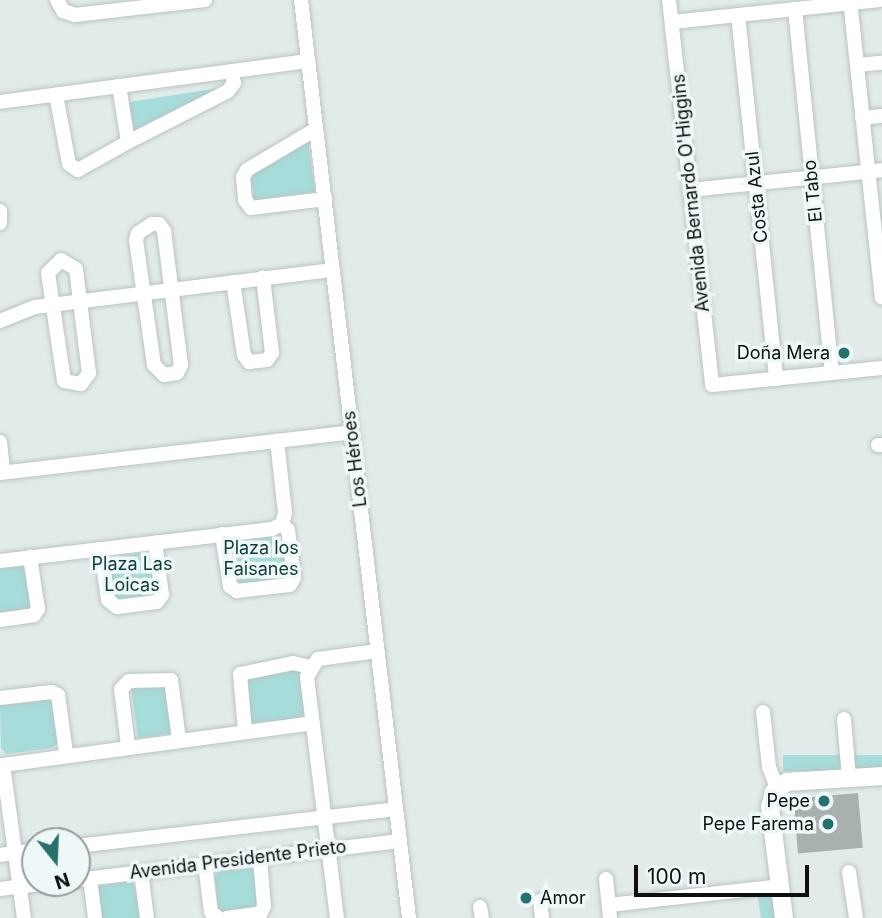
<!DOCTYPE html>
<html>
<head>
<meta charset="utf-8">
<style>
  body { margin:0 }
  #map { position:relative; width:882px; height:918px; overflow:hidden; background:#e2ebea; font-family:Inter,sans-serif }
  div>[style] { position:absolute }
  .green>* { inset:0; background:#a6dcd9; transform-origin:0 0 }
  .building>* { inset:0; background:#a8b0b0; transform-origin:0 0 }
  .roads { filter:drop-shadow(0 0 2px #bac3c2) drop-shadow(0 0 2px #bac3c2) }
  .minor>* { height:14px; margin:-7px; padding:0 7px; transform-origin:7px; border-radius:7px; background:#fff }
  .major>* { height:18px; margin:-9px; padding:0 9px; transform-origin:9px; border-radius:9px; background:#fff }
  .dots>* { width:19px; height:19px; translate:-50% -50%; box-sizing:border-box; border:4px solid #eff8f8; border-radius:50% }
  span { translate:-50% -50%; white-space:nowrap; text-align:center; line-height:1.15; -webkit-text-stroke:7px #eff8f8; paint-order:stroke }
  .street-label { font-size:18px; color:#0e1010 }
  .poi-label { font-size:18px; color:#0e1010 }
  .right { translate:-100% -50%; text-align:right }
  .left { translate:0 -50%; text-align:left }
  .park-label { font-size:18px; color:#0e3a38 }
  .north { position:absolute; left:21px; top:827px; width:70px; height:70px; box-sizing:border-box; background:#eff8f8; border:2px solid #959b9b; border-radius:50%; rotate:162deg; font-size:19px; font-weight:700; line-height:28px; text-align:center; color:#0e1010 }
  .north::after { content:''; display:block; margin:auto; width:24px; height:32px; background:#26716e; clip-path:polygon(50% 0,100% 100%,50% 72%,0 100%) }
  .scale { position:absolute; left:634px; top:865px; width:175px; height:32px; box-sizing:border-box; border:4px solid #0e1010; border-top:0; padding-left:9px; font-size:21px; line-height:24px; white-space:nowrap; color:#0e1010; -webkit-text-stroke:5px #eff8f8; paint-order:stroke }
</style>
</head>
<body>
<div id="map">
  <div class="green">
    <div style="clip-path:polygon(220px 88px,134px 134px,129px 102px)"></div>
    <div style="clip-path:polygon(308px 141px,315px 192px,254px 200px,250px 175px)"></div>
    <div style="left:282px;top:535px;width:43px;height:49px;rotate:82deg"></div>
    <div style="left:150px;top:552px;width:43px;height:42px;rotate:83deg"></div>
    <div style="clip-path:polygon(25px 566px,32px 609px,0 613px,0 569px)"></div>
    <div style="clip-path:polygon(294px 669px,299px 671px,305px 713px,298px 718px,253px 723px,247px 718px,247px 674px)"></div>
    <div style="clip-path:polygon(163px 683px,168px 690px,173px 729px,169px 734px,138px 738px,131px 686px)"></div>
    <div style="clip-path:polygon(47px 699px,52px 701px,58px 743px,52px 748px,6px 754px,1px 748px,0 704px)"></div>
    <div style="left:882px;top:755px;width:16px;height:99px;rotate:90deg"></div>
    <div style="clip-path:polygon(252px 867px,260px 904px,255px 910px,224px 913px,218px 908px,215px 877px,218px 871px)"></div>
    <div style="clip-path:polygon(133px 881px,142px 918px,99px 918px,96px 891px,99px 886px)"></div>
    <div style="clip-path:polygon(770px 889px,776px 918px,761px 918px,757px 891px)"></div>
  </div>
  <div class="building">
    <div style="left:858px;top:793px;width:55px;height:65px;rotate:85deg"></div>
  </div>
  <div class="roads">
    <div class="minor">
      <div style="left:57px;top:0;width:13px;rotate:61deg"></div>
      <div style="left:63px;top:11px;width:13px;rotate:18deg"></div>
      <div style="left:75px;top:15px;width:131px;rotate:-6.6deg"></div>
      <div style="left:301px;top:0;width:924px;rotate:83.29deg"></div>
      <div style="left:669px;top:0;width:387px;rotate:83.6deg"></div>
      <div style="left:712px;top:385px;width:171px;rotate:-5.7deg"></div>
      <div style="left:850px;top:0;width:299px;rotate:83.9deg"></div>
      <div style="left:795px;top:9px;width:366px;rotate:84.2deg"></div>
      <div style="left:738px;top:15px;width:366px;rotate:84deg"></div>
      <div style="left:672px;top:22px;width:209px;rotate:-6deg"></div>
      <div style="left:857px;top:65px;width:25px;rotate:-5deg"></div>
      <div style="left:56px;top:95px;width:70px;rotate:79.3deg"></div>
      <div style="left:69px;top:164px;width:11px;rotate:34deg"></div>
      <div style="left:78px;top:170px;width:57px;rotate:-29.2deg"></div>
      <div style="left:128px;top:142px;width:57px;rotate:-99.1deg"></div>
      <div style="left:0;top:102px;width:311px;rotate:-7.6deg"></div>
      <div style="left:862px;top:118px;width:20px;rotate:-6deg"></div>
      <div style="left:316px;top:129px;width:80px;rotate:149.3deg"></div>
      <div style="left:247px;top:170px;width:8px;rotate:120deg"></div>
      <div style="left:243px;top:177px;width:23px;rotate:85deg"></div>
      <div style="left:245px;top:200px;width:10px;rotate:53deg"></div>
      <div style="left:251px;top:208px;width:75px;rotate:-6.9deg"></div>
      <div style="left:128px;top:142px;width:112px;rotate:-27deg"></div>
      <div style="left:228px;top:91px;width:10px;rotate:-53deg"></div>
      <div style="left:234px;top:83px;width:12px;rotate:-104deg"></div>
      <div style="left:690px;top:190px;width:193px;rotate:-5.9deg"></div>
      <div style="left:0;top:211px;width:12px;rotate:90deg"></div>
      <div style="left:152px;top:224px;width:7px"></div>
      <div style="left:159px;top:224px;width:9px;rotate:54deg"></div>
      <div style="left:164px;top:231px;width:135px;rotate:82.8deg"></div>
      <div style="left:181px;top:365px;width:9px;rotate:117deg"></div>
      <div style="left:177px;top:373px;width:13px;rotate:171deg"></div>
      <div style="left:164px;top:375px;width:14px;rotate:-135deg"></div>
      <div style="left:154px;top:365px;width:126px;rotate:-98.2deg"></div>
      <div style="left:136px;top:240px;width:7px;rotate:-74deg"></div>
      <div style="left:138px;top:233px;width:17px;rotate:-33deg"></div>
      <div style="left:61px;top:260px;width:17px;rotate:31deg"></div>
      <div style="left:76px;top:269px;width:105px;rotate:82.9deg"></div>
      <div style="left:89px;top:373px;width:14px;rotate:126deg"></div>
      <div style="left:81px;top:384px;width:17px;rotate:-170deg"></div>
      <div style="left:64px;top:381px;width:109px;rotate:-98.4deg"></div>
      <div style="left:48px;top:273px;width:18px;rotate:-45deg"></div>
      <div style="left:233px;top:282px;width:74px;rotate:81.4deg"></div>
      <div style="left:244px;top:355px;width:9px;rotate:54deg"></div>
      <div style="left:249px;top:362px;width:18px;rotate:-6deg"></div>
      <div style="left:267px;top:360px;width:9px;rotate:-54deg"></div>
      <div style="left:272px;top:353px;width:76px;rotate:-96.8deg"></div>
      <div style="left:0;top:321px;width:38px;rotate:-22deg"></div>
      <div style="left:35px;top:307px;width:300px;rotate:-7.1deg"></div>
      <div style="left:0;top:442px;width:30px;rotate:84deg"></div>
      <div style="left:878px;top:445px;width:4px"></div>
      <div style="left:0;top:473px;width:354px;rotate:-6.6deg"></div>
      <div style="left:222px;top:534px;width:53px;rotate:81.3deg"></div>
      <div style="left:230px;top:586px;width:9px;rotate:36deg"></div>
      <div style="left:237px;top:591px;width:53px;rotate:-6.5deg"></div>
      <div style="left:290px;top:585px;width:9px;rotate:-63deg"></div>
      <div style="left:294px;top:577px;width:47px;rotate:-97.3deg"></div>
      <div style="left:288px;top:530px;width:8px;rotate:-135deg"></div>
      <div style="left:101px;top:549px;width:51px;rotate:82.2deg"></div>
      <div style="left:108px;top:600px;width:11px;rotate:38deg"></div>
      <div style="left:117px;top:607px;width:40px;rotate:-7.1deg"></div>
      <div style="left:157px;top:602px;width:9px;rotate:-54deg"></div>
      <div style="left:162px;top:595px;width:53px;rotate:-97.5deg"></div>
      <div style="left:0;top:561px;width:274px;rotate:-6.7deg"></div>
      <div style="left:272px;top:529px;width:11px;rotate:-27deg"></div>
      <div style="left:282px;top:524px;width:11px;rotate:-75deg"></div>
      <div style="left:285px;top:513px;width:73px;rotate:-96.3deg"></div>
      <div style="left:0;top:620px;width:34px;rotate:-8deg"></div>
      <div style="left:34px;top:615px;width:7px;rotate:-56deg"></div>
      <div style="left:38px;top:609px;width:53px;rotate:-98.7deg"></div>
      <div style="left:0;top:698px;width:52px;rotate:-6.6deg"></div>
      <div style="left:52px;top:692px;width:7px;rotate:27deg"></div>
      <div style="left:58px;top:695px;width:59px;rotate:82.1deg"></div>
      <div style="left:763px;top:712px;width:55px;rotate:83.8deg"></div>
      <div style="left:769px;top:767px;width:22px;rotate:69deg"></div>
      <div style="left:844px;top:719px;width:59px;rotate:85.2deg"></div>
      <div style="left:245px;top:731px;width:57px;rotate:-95deg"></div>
      <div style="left:240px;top:674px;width:54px;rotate:-11.7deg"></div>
      <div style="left:293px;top:663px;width:17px;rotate:13deg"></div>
      <div style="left:128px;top:746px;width:57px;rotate:-97deg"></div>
      <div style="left:121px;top:689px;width:11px;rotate:-45deg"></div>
      <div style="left:129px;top:681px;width:42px;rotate:-1.4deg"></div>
      <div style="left:171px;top:680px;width:60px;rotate:82.3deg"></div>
      <div style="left:3px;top:765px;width:312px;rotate:-7.7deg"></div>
      <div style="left:3px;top:765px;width:154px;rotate:82.2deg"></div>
      <div style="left:77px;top:846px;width:321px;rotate:-6.6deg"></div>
      <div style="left:0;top:855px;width:35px;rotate:-8deg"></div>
      <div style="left:205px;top:864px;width:48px;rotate:82.9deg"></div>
      <div style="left:211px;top:912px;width:9px;rotate:41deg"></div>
      <div style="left:141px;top:872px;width:46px;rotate:82.6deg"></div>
      <div style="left:849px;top:872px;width:47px;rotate:81.3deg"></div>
      <div style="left:90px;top:878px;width:40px;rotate:82.9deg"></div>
      <div style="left:606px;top:879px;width:39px;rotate:84deg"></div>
      <div style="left:77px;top:880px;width:325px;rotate:-6.9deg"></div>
      <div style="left:0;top:889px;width:48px;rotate:-7.1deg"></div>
      <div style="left:540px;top:901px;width:17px;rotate:83deg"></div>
      <div style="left:609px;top:905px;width:172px;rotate:-6.3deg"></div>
      <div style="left:480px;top:907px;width:11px;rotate:80deg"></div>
      <div style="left:227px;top:918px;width:34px;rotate:-8deg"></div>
      <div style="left:261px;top:913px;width:8px;rotate:-67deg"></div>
      <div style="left:264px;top:906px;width:48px;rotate:-94.8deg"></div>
      <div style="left:337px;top:918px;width:243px;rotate:-97.1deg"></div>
      <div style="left:307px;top:677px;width:21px;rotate:-59deg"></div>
      <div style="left:318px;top:659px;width:60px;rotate:-7.7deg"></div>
    </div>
    <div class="major">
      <div style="left:784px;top:918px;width:112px;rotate:-97.2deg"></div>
      <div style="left:770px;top:807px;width:16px;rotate:-75deg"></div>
      <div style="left:774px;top:792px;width:16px;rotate:-38deg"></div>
      <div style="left:787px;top:782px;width:95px;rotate:-3.6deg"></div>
    </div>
  </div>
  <div class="dots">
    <div style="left:844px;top:353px;background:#26716e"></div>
    <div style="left:824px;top:801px;background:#26716e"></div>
    <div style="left:828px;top:824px;background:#26716e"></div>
    <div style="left:526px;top:898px;background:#26716e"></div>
  </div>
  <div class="street-label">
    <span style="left:813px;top:191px;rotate:-96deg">El Tabo</span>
    <span style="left:691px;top:193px;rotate:-96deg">Avenida Bernardo O'Higgins</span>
    <span style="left:757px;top:197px;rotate:-96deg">Costa Azul</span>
    <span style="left:355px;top:459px;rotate:-97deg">Los Héroes</span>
    <span style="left:238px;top:860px;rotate:-7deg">Avenida Presidente Prieto</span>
  </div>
  <div class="poi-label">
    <span class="right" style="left:830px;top:353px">Doña Mera</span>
    <span class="right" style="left:810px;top:801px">Pepe</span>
    <span class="right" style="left:814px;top:824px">Pepe Farema</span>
    <span class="left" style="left:540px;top:898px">Amor</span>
  </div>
  <div class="park-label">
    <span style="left:261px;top:559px">Plaza los<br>Faisanes</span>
    <span style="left:132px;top:575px">Plaza Las<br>Loicas</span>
  </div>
  <div class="north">N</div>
  <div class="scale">100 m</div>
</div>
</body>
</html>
